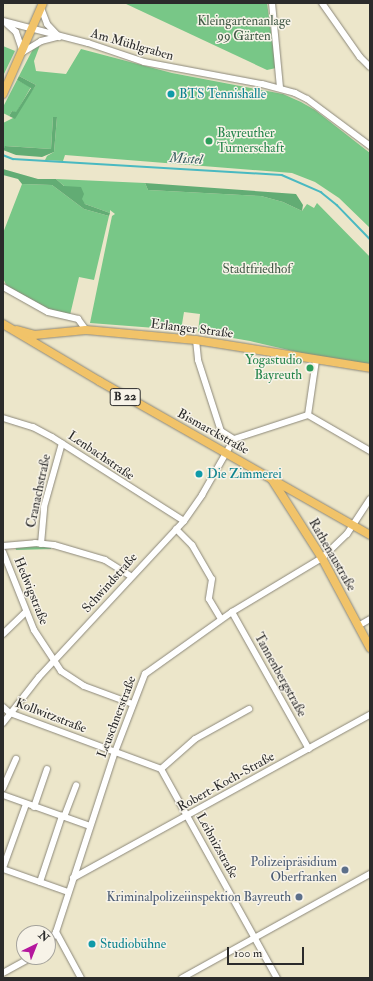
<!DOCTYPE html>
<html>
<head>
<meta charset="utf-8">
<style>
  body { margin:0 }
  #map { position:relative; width:373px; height:981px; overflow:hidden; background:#ece6ca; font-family:"IM FELL Double Pica",serif }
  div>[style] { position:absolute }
  .green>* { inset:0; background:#78c787 }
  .forest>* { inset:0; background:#62ac74 }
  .stream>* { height:1.5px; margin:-0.75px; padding:0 0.75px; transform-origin:0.75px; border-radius:0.75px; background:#4ab9c1 }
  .roads { filter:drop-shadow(0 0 1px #8c887a) drop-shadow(0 0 1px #8c887a) }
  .minor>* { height:6px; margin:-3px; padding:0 3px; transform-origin:3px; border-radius:3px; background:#fff }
  .major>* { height:8px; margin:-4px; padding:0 4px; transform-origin:4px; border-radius:4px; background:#f1c369 }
  .dots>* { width:11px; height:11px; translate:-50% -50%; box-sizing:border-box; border:2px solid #f7f3e8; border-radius:50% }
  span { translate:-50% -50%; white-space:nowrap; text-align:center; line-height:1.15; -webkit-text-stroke:3px #f7f3e8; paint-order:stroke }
  .shield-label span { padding:1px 3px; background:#f7f3e8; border:1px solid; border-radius:3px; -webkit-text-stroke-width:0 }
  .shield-label { font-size:12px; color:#2b2b2b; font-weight:700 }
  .park-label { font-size:13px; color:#425a47 }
  .street-label { font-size:13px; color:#2b2b2b }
  .culture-label { font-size:13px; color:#0d838f }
  .left { translate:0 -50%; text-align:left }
  .leisure-label { font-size:13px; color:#27864d }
  .right { translate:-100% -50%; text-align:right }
  .service-label { font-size:13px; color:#4e5e75 }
  .water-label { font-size:14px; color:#365d60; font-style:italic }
  .frame { position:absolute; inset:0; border:4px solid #2b2b2b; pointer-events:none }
  .north { position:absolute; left:16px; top:925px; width:40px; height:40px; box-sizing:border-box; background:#f7f3e8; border:1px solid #a5a39c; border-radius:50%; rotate:43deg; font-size:11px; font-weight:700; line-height:16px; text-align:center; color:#2b2b2b }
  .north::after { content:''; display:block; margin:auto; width:14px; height:18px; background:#b5179e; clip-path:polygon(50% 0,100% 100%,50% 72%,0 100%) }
  .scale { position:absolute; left:227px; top:947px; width:77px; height:18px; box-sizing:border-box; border:2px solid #2b2b2b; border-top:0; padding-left:5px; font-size:12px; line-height:14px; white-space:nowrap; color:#2b2b2b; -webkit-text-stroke:3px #f7f3e8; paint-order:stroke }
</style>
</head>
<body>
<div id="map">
  <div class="green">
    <div style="clip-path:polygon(124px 3px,267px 3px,276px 68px,267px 70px)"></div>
    <div style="clip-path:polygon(40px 45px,34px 61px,36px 71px,66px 74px,81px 49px,172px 73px,283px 94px,301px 102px,315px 110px,370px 153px,370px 228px,339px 198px,315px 182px,292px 173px,65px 155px,63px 161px,45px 160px,47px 156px,54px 152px,57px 117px,53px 117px,51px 149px,6px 146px,3px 149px,3px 123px,13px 118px,36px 85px,19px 76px,33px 49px)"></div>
    <div style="clip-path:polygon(3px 46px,15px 51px,3px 76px)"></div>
    <div style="clip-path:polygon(17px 80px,31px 87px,16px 113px,12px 111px,9px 116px,3px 113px,3px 107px)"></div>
    <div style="clip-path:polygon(56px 179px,145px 183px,148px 190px,261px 196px,283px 202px,302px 211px,307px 204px,314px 208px,317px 203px,370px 257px,370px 364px,323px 358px,250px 341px,198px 332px,200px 314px,184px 312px,181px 330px,90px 323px,112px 216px,115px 214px,110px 210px,110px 213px,85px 204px)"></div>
    <div style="clip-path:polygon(22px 184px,52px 185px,84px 209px,109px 216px,94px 280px,79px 277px,70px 315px,49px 309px,7px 287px,3px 278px,3px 233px)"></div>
    <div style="clip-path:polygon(15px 546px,51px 546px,51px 549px,16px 550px)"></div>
  </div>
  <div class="forest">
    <div style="clip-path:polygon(19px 76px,36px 85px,15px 119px,9px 116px,12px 111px,16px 112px,31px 88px,17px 80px)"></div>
    <div style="clip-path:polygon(53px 117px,57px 117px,54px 152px,42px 157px,16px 155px,3px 150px,5px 146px,51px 149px)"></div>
    <div style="clip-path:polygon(3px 169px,38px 179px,56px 179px,64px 186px,81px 187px,84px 194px,82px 199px,85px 204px,110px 213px,109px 216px,84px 209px,52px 185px,22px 184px,18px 179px,3px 175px)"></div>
    <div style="clip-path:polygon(145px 183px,296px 194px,303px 205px,302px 211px,283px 202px,261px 196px,148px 190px)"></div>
  </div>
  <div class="stream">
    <div style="left:3px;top:155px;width:11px;rotate:22deg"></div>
    <div style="left:13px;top:159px;width:269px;rotate:3.4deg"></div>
    <div style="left:282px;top:175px;width:43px;rotate:23.6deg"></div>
    <div style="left:321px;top:192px;width:21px;rotate:39deg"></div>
    <div style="left:337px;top:205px;width:47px;rotate:45.9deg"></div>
  </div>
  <div class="roads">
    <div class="minor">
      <div style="left:272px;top:3px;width:85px;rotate:84.6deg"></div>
      <div style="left:322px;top:3px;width:66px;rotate:54.9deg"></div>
      <div style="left:360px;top:57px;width:14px;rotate:45deg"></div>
      <div style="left:41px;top:8px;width:17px;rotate:69deg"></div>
      <div style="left:47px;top:24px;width:18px;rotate:47deg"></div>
      <div style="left:3px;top:21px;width:88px;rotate:14.5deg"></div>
      <div style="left:88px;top:43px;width:59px;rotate:18.7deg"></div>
      <div style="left:144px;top:62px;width:120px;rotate:10.6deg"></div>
      <div style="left:262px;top:84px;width:34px;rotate:15deg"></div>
      <div style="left:295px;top:93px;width:13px;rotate:27deg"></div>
      <div style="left:307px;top:99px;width:79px;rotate:36.7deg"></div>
      <div style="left:7px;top:24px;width:12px;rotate:42deg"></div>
      <div style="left:16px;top:32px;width:21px;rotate:71deg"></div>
      <div style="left:23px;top:52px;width:21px;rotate:-31deg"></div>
      <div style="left:41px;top:41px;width:16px;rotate:-14deg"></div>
      <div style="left:3px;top:287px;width:51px;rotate:29.1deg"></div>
      <div style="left:48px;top:312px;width:31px;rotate:13deg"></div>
      <div style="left:78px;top:319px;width:14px;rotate:54deg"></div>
      <div style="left:196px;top:340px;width:20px;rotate:84deg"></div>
      <div style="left:198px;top:360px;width:75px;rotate:72.1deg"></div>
      <div style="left:221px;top:431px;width:15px;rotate:32deg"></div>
      <div style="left:308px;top:415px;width:56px;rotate:-81.7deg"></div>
      <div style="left:3px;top:418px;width:31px;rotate:17deg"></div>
      <div style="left:33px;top:427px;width:21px;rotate:28deg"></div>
      <div style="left:52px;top:437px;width:156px;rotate:32.5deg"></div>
      <div style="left:176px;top:529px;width:23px;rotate:45deg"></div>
      <div style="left:192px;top:545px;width:39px;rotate:60deg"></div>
      <div style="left:212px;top:579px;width:20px;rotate:99deg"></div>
      <div style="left:209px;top:599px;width:23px;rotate:59deg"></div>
      <div style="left:41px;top:544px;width:37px;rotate:-85deg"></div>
      <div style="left:44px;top:507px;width:66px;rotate:-74.3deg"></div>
      <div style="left:3px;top:546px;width:32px;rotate:-5deg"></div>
      <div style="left:35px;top:543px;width:19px;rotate:6deg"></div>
      <div style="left:54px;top:545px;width:53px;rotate:16.4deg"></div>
      <div style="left:105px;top:560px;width:31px;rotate:32deg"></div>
      <div style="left:3px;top:552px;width:84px;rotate:68.3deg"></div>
      <div style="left:34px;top:630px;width:49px;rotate:56.6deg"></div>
      <div style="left:61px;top:671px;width:27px;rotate:33deg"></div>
      <div style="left:84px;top:686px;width:52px;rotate:20.2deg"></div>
      <div style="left:232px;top:612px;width:157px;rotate:60.7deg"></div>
      <div style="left:358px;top:626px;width:14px;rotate:-30deg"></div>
      <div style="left:3px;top:634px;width:32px;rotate:-44deg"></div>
      <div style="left:3px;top:707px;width:9px;rotate:41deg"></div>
      <div style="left:10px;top:713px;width:161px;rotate:20.3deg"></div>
      <div style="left:161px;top:769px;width:239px;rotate:61deg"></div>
      <div style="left:3px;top:723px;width:58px;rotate:-52deg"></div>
      <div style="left:39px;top:677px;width:213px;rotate:-47.1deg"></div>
      <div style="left:184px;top:521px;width:32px;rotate:-55deg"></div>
      <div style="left:202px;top:495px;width:64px;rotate:-60.3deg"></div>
      <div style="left:234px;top:439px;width:78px;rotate:-18deg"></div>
      <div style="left:308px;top:415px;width:72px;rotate:30.1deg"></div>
      <div style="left:161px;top:769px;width:45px;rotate:-41.4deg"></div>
      <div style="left:195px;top:739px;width:62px;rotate:-29.1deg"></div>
      <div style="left:3px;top:788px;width:32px;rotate:-66deg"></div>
      <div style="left:3px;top:795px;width:92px;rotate:19.6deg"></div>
      <div style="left:34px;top:807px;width:40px;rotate:-71.1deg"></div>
      <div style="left:64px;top:817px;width:34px;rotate:-69deg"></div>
      <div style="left:3px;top:868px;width:68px;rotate:-70.2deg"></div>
      <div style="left:3px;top:869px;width:69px;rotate:19.5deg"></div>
      <div style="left:73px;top:878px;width:339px;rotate:-28.8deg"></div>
      <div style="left:40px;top:882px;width:70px;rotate:-71.6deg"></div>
      <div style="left:56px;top:932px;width:52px;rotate:61.5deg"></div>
      <div style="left:48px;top:945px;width:15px;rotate:-58deg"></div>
      <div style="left:56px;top:932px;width:189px;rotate:-71.9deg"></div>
      <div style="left:115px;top:752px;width:84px;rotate:-69deg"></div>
      <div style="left:145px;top:674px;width:107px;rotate:-35.5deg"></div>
      <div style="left:232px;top:612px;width:105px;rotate:-31deg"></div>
      <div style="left:322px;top:558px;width:35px;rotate:-44deg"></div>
      <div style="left:347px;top:534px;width:42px;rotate:-56.7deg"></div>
      <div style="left:3px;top:973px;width:33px;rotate:-29deg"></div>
      <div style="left:182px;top:978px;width:215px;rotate:-29deg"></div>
    </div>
    <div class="major">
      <div style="left:3px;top:94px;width:99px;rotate:-66.3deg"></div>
      <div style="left:3px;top:324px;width:112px;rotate:30.7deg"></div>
      <div style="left:99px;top:381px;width:312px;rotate:29.6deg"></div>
      <div style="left:17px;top:330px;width:18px;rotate:16deg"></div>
      <div style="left:34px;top:335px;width:52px;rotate:-5.5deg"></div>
      <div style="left:86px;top:330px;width:110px;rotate:5.2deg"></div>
      <div style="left:196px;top:340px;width:176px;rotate:9.1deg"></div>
      <div style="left:271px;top:478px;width:95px;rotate:57.5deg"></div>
      <div style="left:322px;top:558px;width:102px;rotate:61.9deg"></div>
    </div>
  </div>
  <div class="dots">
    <div style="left:171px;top:94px;background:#0f9aa8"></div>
    <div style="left:209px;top:141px;background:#2e9e5b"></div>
    <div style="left:310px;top:368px;background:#2e9e5b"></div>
    <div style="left:199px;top:474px;background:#0f9aa8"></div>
    <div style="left:345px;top:870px;background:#5c6f8a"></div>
    <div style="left:299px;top:897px;background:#5c6f8a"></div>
    <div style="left:92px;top:944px;background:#0f9aa8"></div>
  </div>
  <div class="shield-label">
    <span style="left:125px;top:397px">B 22</span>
  </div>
  <div class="park-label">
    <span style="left:244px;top:29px">Kleingartenanlage<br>99 Gärten</span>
    <span style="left:257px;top:269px">Stadtfriedhof</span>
  </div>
  <div class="street-label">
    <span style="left:132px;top:45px;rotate:16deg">Am Mühlgraben</span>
    <span style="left:192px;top:329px;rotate:7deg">Erlanger Straße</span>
    <span style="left:213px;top:432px;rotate:29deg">Bismarckstraße</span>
    <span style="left:101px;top:456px;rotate:34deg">Lenbachstraße</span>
    <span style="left:39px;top:491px;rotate:-78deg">Cranachstraße</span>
    <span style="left:332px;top:555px;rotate:60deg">Rathenaustraße</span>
    <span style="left:110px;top:583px;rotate:-48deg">Schwindstraße</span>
    <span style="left:31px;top:591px;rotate:68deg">Hedwigstraße</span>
    <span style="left:280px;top:675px;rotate:61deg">Tannenbergstraße</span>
    <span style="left:51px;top:716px;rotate:21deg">Kollwitzstraße</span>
    <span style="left:117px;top:717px;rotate:-69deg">Leuschnerstraße</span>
    <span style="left:226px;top:782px;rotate:-29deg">Robert-Koch-Straße</span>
    <span style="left:217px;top:846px;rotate:61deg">Leibnizstraße</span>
  </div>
  <div class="culture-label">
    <span class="left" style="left:179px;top:94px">BTS Tennishalle</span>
    <span class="left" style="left:207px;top:474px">Die Zimmerei</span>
    <span class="left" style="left:100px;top:944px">Studiobühne</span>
  </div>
  <div class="leisure-label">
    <span class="left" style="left:217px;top:141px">Bayreuther<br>Turnerschaft</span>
    <span class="right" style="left:302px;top:368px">Yogastudio<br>Bayreuth</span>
  </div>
  <div class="service-label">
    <span class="right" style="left:337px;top:870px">Polizeipräsidium<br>Oberfranken</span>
    <span class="right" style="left:291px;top:897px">Kriminalpolizeiinspektion Bayreuth</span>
  </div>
  <div class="water-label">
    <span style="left:186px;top:159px;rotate:3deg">Mistel</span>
  </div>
  <div class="frame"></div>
  <div class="north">N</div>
  <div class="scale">100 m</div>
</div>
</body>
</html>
